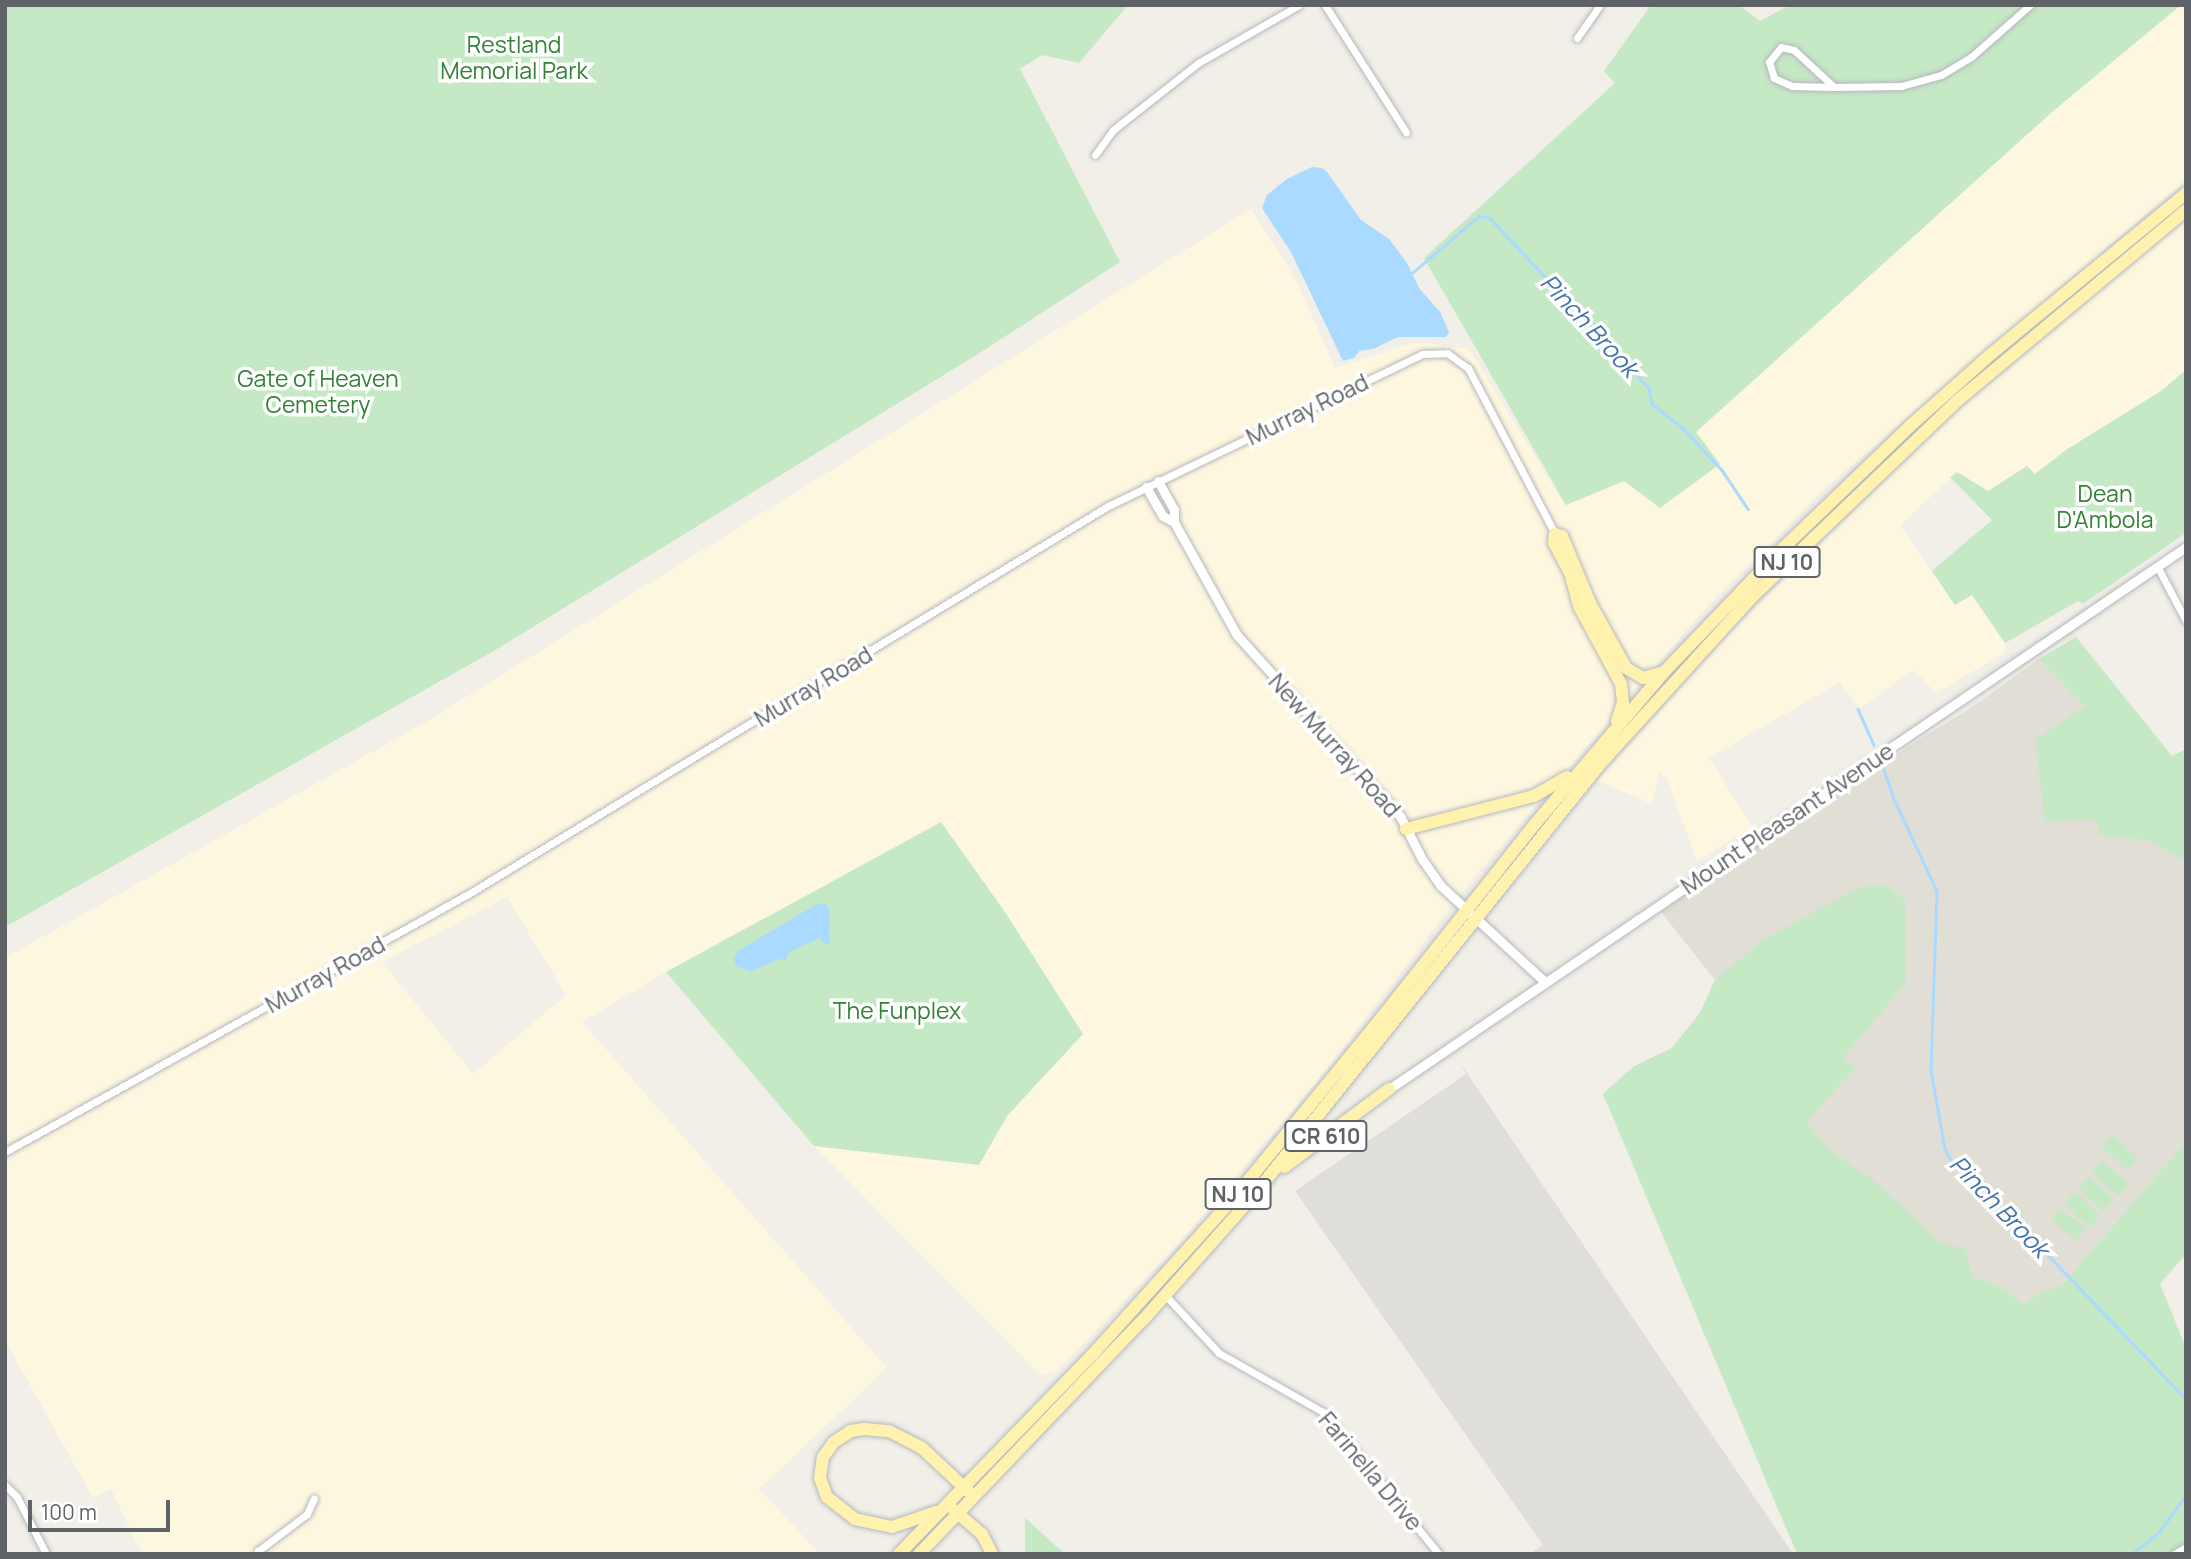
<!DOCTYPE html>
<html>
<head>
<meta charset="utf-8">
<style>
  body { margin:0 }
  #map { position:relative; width:2191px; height:1559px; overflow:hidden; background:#f1efe8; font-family:Manrope,sans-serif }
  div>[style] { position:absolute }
  .commercial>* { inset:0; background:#fef7e0 }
  .industrial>* { inset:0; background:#e0deda }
  .education>* { inset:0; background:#e1ded6 }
  .green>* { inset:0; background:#c5e8c5; transform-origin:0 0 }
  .water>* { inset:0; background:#aadaff }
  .stream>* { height:2.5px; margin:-1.25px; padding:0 1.25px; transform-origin:1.25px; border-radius:1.25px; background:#aadaff }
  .roads { filter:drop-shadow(0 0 2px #b5b8bc) drop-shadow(0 0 2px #b5b8bc) }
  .minor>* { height:7px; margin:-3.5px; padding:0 3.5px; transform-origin:3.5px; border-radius:3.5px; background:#fff }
  .tertiary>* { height:9px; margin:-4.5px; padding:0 4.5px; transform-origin:4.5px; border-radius:4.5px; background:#fff }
  .primary>* { height:12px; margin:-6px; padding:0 6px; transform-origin:6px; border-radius:6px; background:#fff2af }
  span { translate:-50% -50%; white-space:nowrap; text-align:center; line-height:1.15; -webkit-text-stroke:7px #fff; paint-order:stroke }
  .shield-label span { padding:2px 5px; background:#fff; border:2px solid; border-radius:5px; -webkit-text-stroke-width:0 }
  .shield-label { font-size:21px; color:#5f6368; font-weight:700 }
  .park-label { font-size:23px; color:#348238 }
  .street-label { font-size:23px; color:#5f6368 }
  .water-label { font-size:24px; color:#4174aa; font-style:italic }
  .frame { position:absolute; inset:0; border:7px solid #5f6368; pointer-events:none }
  .scale { position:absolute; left:28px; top:1500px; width:142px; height:32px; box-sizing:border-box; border:4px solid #5f6368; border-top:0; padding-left:9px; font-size:21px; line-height:24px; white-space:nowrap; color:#5f6368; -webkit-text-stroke:5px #fff; paint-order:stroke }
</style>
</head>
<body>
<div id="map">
  <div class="commercial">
    <div style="clip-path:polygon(evenodd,2181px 5px,2186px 5px,2186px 180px,1824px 489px,1702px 612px,1469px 883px,1319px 1079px,1180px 1242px,1056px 1372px,1040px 1375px,814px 1146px,979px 1165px,1007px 1116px,1083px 1034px,942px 823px,666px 972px,582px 1022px,887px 1368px,759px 1489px,820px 1554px,142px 1554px,111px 1489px,93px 1498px,5px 1340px,5px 958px,431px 719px,1251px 209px,1297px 282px,1335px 368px,1417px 342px,1469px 349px,1565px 505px,1624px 481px,1720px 465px,1696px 432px,2052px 112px,2181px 5px,507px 897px,566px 995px,473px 1074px,382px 962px,507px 897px)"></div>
    <div style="clip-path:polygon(2186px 218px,2186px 369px,2161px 391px,2066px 450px,2035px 475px,2027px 466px,1988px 492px,1957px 472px,1900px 525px,1955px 605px,1972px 595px,2005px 643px,2004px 653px,1936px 693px,1914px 670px,1859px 708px,1840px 682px,1709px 758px,1752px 827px,1697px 861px,1667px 778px,1659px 772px,1652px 804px,1598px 781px,1730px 633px,1945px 421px)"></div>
  </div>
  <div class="industrial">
    <div style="clip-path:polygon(1456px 1057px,1793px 1554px,1530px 1554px,1543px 1545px,1295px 1191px,1466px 1074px)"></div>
  </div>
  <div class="education">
    <div style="clip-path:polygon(2039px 659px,2086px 706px,2100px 835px,2150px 841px,2186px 862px,2186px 1142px,2060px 1287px,2058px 1347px,1603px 1094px,1633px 1067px,1672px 1048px,1700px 1013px,1715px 980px,1661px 912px,1828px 797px,1972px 707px)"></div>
  </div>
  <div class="green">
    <div style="clip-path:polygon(5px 5px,1128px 5px,1079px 63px,1042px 55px,1020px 69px,1120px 262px,978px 354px,497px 649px,5px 927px)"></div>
    <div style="clip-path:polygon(1651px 5px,1739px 5px,1760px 21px,1790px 5px,2181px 5px,2052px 112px,1696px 432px,1720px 464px,1660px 508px,1624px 481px,1566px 505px,1424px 258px,1615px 83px,1604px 71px)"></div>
    <div style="clip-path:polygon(2186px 370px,2186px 533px,2083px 604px,2078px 601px,2005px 643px,1972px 595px,1955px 605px,1932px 571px,1992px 520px,1950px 477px,1957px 472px,1988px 491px,2027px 466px,2035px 474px,2066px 450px,2161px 391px)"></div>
    <div style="clip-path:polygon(2076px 637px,2172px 756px,2186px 749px,2186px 862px,2150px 841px,2100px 835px,2096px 820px,2045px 821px,2035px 740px,2085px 706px,2039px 659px)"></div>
    <div style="clip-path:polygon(941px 822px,1005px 912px,1083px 1034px,1007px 1116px,979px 1165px,814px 1146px,666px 972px)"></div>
    <div style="clip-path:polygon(1862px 886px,1888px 886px,1905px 901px,1906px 982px,1844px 1057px,1855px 1068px,1806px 1122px,1826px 1146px,1864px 1175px,1868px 1175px,1941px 1243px,1966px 1249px,1973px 1278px,1999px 1286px,2024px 1305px,2043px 1291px,2060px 1287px,2186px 1142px,2186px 1254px,2160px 1284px,2186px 1348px,2186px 1554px,1797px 1554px,1603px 1094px,1633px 1067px,1672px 1048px,1700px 1013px,1715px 980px,1763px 940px)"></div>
    <div style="left:2113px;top:1135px;width:34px;height:16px;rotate:43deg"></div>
    <div style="left:2102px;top:1161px;width:35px;height:16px;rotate:41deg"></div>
    <div style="left:2089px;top:1177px;width:33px;height:16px;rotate:41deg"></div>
    <div style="left:2075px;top:1192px;width:34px;height:16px;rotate:43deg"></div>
    <div style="left:2061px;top:1208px;width:33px;height:15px;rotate:41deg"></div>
    <div style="clip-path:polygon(1025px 1518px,1065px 1554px,1025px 1554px)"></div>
  </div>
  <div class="water">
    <div style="clip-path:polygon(1312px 167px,1322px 168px,1327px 172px,1361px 220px,1389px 239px,1407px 263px,1419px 288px,1440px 312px,1449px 332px,1446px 337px,1398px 337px,1373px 349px,1359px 351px,1354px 358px,1343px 361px,1291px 252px,1262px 208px,1267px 195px,1287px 179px)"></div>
    <div style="clip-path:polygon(817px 904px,826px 904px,830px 910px,829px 946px,819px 938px,788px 953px,786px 960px,779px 959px,750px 972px,736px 966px,734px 958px,738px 951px)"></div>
  </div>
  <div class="stream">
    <div style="left:1412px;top:273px;width:88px;rotate:-40.4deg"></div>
    <div style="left:1479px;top:216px;width:11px;rotate:10deg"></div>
    <div style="left:1490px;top:218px;width:233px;rotate:46.9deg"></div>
    <div style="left:1649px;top:388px;width:16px;rotate:79deg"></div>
    <div style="left:1652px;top:404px;width:39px;rotate:38deg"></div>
    <div style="left:1683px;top:428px;width:57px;rotate:47.1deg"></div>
    <div style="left:1722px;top:470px;width:47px;rotate:56.3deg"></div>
    <div style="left:1858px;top:709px;width:39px;rotate:66deg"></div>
    <div style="left:1882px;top:764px;width:39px;rotate:71deg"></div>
    <div style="left:1895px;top:801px;width:99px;rotate:65deg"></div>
    <div style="left:1937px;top:891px;width:180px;rotate:91.9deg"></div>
    <div style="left:1931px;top:1071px;width:79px;rotate:79.8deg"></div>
    <div style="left:1945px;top:1149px;width:18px;rotate:61deg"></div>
    <div style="left:1954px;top:1165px;width:94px;rotate:42.8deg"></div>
    <div style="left:2023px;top:1229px;width:236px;rotate:46.2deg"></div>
    <div style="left:2132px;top:1554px;width:35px;rotate:-39deg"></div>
    <div style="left:2159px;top:1532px;width:46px;rotate:-53.9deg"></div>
  </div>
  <div class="roads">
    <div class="minor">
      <div style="left:1325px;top:5px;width:151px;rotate:57.5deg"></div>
      <div style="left:1577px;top:38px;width:40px;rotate:-55.1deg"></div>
      <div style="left:1781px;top:47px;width:13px;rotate:13deg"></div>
      <div style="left:1794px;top:50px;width:54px;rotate:42.8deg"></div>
      <div style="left:1834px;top:87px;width:42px;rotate:-178.6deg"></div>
      <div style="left:1792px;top:86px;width:20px;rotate:-156deg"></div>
      <div style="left:1774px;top:78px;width:17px;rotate:-107deg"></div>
      <div style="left:1769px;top:62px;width:19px;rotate:-51deg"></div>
      <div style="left:1834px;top:87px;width:67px;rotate:-0.9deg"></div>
      <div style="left:1901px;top:86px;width:41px;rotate:-15.4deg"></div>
      <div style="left:1941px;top:75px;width:35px;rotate:-31deg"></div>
      <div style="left:1971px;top:57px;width:79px;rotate:-41.4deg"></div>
      <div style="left:1095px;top:155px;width:31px;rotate:-54deg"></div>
      <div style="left:1113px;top:130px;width:108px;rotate:-38.2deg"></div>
      <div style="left:1198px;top:63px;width:116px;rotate:-29.9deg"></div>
      <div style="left:2157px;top:566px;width:62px;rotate:62.2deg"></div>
      <div style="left:5px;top:1152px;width:532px;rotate:-29.12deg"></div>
      <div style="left:470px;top:893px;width:746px;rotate:-31.24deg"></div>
      <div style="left:1108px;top:506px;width:349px;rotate:-25.8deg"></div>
      <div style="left:1422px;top:354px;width:25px;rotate:-2deg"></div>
      <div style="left:1447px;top:353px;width:26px;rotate:36deg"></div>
      <div style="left:1468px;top:368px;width:187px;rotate:62.3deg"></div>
      <div style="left:1165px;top:1295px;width:79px;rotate:47deg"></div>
      <div style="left:1219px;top:1353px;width:120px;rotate:29.6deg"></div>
      <div style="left:1323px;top:1412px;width:183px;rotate:50.8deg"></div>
      <div style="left:5px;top:1485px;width:17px;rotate:45deg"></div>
      <div style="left:17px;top:1497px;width:64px;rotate:63deg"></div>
      <div style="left:260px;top:1554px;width:4px;rotate:-124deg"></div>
      <div style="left:258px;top:1551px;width:61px;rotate:-37.1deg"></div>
      <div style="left:307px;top:1514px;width:17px;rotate:-66deg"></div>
      <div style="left:2174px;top:1554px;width:14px;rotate:-30deg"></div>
    </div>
    <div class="tertiary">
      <div style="left:1158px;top:481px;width:33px;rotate:61deg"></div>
      <div style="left:1174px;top:510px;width:12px;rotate:90deg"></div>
      <div style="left:1146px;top:487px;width:34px;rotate:60deg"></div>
      <div style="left:1163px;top:516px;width:13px;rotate:29deg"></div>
      <div style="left:1174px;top:522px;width:129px;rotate:60.9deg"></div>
      <div style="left:1237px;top:635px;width:244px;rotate:48deg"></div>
      <div style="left:1400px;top:816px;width:48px;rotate:62.9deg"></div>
      <div style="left:1422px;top:859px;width:33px;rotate:55deg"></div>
      <div style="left:1441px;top:886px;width:142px;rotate:42.7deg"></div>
      <div style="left:1389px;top:1089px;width:964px;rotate:-34.22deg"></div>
    </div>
    <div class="primary">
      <div style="left:1617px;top:721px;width:19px;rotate:-72deg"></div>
      <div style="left:1623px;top:703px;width:19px;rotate:-96deg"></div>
      <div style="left:1621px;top:684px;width:89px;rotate:-118.3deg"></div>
      <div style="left:1579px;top:606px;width:34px;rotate:-105deg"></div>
      <div style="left:1570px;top:573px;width:34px;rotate:-118deg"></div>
      <div style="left:1554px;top:543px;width:9px;rotate:-84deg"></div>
      <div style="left:1555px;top:534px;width:7px;rotate:16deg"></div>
      <div style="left:1562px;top:536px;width:73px;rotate:67.3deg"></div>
      <div style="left:1590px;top:603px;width:74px;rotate:61deg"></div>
      <div style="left:1626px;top:668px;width:20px;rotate:30deg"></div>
      <div style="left:1643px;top:678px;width:22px;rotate:-16deg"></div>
      <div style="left:1406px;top:829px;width:132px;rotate:-14.5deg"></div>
      <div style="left:1534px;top:796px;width:38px;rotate:-30deg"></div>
      <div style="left:1284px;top:1167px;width:131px;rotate:-36.6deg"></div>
      <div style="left:954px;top:1510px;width:37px;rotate:41deg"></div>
      <div style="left:982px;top:1534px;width:22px;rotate:63deg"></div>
      <div style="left:936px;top:1512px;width:46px;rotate:161.2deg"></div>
      <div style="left:892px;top:1527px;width:38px;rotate:-168deg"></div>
      <div style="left:855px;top:1519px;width:36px;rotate:-142deg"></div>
      <div style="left:827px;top:1497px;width:20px;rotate:-110deg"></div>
      <div style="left:820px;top:1478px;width:21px;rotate:-82deg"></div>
      <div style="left:823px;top:1457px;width:19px;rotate:-54deg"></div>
      <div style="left:834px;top:1442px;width:20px;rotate:-33deg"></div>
      <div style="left:851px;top:1431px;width:13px;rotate:-9deg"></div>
      <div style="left:864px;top:1429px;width:25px;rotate:5deg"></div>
      <div style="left:889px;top:1431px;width:37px;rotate:27deg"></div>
      <div style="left:922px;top:1448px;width:64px;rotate:43.1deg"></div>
      <div style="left:899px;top:1554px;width:277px;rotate:-45.9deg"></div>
      <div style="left:1092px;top:1355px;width:212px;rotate:-47.9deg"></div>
      <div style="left:1234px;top:1198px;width:221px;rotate:-50.7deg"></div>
      <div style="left:1374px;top:1027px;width:258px;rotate:-51.6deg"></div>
      <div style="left:1534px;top:825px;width:201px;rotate:-49.6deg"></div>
      <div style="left:1664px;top:672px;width:163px;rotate:-46.2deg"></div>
      <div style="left:1777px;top:554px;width:185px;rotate:-43.9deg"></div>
      <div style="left:1910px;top:426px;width:108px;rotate:-41.6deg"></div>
      <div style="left:1991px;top:354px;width:253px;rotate:-39.5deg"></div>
      <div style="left:919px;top:1554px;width:324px;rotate:-46.3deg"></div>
      <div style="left:1143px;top:1320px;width:167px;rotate:-48.4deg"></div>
      <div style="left:1254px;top:1195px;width:554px;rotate:-51.23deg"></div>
      <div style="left:1601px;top:763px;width:223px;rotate:-47.7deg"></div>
      <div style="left:1751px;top:598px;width:285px;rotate:-43.7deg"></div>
      <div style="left:1957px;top:401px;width:298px;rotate:-39.8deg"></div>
    </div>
  </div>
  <div class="shield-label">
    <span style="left:1787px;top:562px">NJ 10</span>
    <span style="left:1326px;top:1136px">CR 610</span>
    <span style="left:1238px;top:1194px">NJ 10</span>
  </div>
  <div class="park-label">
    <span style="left:514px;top:57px">Restland<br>Memorial Park</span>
    <span style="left:318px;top:391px">Gate of Heaven<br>Cemetery</span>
    <span style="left:2105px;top:506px">Dean<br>D'Ambola</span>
    <span style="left:897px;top:1010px">The Funplex</span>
  </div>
  <div class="street-label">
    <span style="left:1307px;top:409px;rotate:-26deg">Murray Road</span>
    <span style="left:813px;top:686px;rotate:-31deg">Murray Road</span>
    <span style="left:1335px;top:745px;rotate:48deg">New Murray Road</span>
    <span style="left:1787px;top:818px;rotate:-34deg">Mount Pleasant Avenue</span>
    <span style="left:325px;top:974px;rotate:-29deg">Murray Road</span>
    <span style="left:1371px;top:1471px;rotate:50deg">Farinella Drive</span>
  </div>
  <div class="water-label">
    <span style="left:1590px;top:325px;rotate:47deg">Pinch Brook</span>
    <span style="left:2000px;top:1206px;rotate:46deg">Pinch Brook</span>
  </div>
  <div class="frame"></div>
  <div class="scale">100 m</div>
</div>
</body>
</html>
